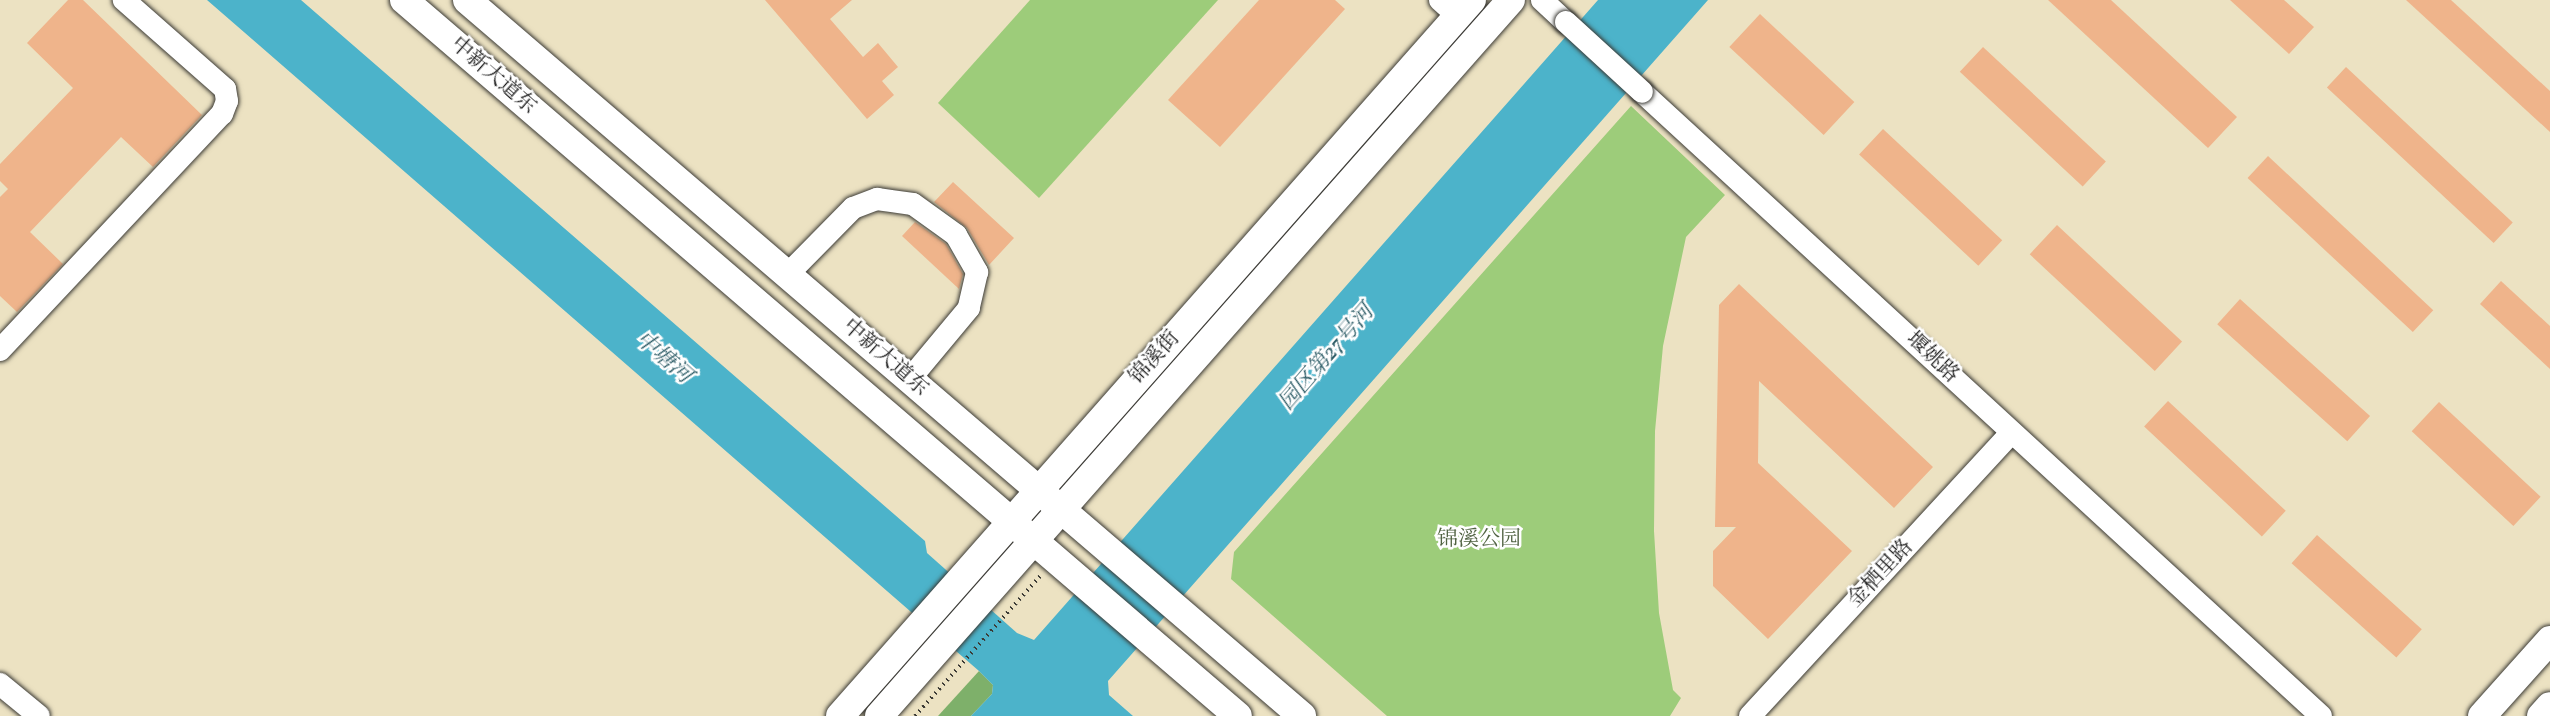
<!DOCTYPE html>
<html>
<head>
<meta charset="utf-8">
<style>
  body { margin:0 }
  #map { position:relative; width:2550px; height:716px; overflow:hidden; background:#ece2c2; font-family:Vollkorn,"Noto Serif SC",serif }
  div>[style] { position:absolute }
  .green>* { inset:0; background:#9dcc7a }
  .forest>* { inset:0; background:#7eb06a }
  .water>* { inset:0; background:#4cb3ca }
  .building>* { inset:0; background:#efb48b; transform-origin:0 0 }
  .path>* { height:4px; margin-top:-2px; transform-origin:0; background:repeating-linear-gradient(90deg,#3b3a35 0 1.5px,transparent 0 6px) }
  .roads { filter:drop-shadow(0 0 2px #3b3a35) drop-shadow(0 0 2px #3b3a35) }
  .minor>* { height:22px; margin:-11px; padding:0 11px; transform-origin:11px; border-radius:11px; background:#fff }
  .major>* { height:28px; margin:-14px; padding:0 14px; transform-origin:14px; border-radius:14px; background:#fff }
  .bridges { filter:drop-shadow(0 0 2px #3b3a35) drop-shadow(0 0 2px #3b3a35) }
  .minor-bridge>* { height:22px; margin:-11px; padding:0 11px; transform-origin:11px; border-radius:11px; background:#fff }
  span { translate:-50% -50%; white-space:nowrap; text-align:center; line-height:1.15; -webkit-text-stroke:5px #fff; paint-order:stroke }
  .street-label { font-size:21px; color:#1c1c1c }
  .park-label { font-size:21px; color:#506242 }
  .water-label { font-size:22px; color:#32606a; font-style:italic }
</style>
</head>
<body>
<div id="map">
  <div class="green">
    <div style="clip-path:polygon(1030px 0,1218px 0,1039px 198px,938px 103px)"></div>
    <div style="clip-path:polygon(1631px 106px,1725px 195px,1686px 237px,1663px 346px,1655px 431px,1654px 531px,1659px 613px,1673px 690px,1681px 698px,1670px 716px,1387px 716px,1231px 579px,1234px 552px)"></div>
  </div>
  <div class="forest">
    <div style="clip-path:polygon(979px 671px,993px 685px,992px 694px,971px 716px,938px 716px)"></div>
  </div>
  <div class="water">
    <div style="clip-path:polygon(207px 0,301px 0,925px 541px,927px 553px,1017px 633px,1034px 640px,1598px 0,1708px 0,1108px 681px,1109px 695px,1133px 716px,971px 716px,992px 694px,993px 685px,979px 671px)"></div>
  </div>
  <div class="building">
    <div style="clip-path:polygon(68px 0,83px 0,202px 115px,153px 167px,121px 137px,30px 232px,63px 264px,17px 312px,0 296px,0 197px,8px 189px,0 181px,0 164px,73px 88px,27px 43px)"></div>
    <div style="clip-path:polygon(765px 0,852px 0,830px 19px,863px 57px,878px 43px,898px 67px,882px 81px,894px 95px,867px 119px)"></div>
    <div style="clip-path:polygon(1259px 0,1335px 0,1345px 9px,1220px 147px,1168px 100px)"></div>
    <div style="clip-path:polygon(2048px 0,2111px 0,2237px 117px,2208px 148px)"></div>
    <div style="clip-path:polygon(2230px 0,2284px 0,2314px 27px,2289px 54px)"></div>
    <div style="clip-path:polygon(2406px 0,2451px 0,2550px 91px,2550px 132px)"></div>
    <div style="left:1760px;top:14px;width:129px;height:45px;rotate:43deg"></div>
    <div style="left:1983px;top:47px;width:168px;height:34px;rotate:43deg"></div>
    <div style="left:2346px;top:67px;width:228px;height:28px;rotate:43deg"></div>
    <div style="left:1883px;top:129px;width:163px;height:35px;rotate:43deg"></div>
    <div style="left:2268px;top:156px;width:226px;height:30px;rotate:43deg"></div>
    <div style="clip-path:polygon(953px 182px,1014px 238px,989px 265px,967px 228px,934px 202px)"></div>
    <div style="clip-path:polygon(915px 222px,946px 244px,963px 274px,959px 289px,902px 236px)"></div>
    <div style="left:2057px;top:225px;width:171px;height:40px;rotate:43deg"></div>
    <div style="clip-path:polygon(2501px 281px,2550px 326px,2550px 369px,2480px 304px)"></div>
    <div style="clip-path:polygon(1739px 284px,1933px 467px,1894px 508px,1759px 381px,1758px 463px,1852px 551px,1768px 639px,1713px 586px,1713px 551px,1736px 527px,1715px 527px,1719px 305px)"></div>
    <div style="left:2240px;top:299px;width:175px;height:34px;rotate:42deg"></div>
    <div style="left:2168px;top:401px;width:161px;height:35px;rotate:43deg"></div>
    <div style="left:2439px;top:402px;width:139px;height:40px;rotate:43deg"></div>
    <div style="left:2317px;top:535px;width:141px;height:38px;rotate:42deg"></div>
  </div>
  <div class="path">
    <div style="left:915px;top:716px;width:188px;rotate:-48.2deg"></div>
  </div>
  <div class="roads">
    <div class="minor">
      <div style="left:1440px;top:0;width:24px;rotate:42deg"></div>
      <div style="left:1542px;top:0;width:33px;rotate:43deg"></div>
      <div style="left:1642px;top:92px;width:922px;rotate:42.58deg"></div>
      <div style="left:787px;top:275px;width:94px;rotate:-45.4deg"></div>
      <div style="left:853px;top:208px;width:26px;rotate:-21deg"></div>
      <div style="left:877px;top:199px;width:36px;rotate:8deg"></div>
      <div style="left:913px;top:204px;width:53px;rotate:35.8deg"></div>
      <div style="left:956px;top:235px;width:43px;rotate:60.4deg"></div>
      <div style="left:977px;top:272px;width:37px;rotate:103deg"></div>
      <div style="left:969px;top:308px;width:94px;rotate:129.8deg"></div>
      <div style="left:0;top:350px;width:324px;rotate:-46.8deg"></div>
      <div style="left:222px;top:114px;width:14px;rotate:-69deg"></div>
      <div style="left:227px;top:101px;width:12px;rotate:-99deg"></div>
      <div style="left:225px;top:89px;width:135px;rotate:-138.6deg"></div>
      <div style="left:0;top:684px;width:50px;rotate:39.4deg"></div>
      <div style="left:1750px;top:716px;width:386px;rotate:-47.3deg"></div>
    </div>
    <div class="major">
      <div style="left:404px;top:0;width:1099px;rotate:40.65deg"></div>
      <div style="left:467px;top:0;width:1100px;rotate:40.61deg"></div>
      <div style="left:840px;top:716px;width:955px;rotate:-48.57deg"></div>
      <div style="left:879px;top:716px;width:955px;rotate:-48.57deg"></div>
      <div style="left:2482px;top:716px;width:102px;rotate:-48.2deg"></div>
      <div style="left:2541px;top:716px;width:13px;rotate:-48deg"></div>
    </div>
  </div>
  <div class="bridges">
    <div class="minor-bridge">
      <div style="left:1566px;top:22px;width:103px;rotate:42.6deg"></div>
    </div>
  </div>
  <div class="street-label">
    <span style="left:493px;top:76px;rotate:41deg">中新大道东</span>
    <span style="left:885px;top:358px;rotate:41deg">中新大道东</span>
    <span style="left:1155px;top:358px;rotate:-48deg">锦溪街</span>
    <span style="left:1932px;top:358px;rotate:43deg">堰姚路</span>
    <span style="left:1881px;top:574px;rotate:-47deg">金栖里路</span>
  </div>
  <div class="park-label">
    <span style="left:1479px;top:540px">锦溪公园</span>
  </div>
  <div class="water-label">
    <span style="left:663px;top:358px;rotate:41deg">中塘河</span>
    <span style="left:1327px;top:358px;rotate:-49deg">园区第27号河</span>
  </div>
</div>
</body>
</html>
